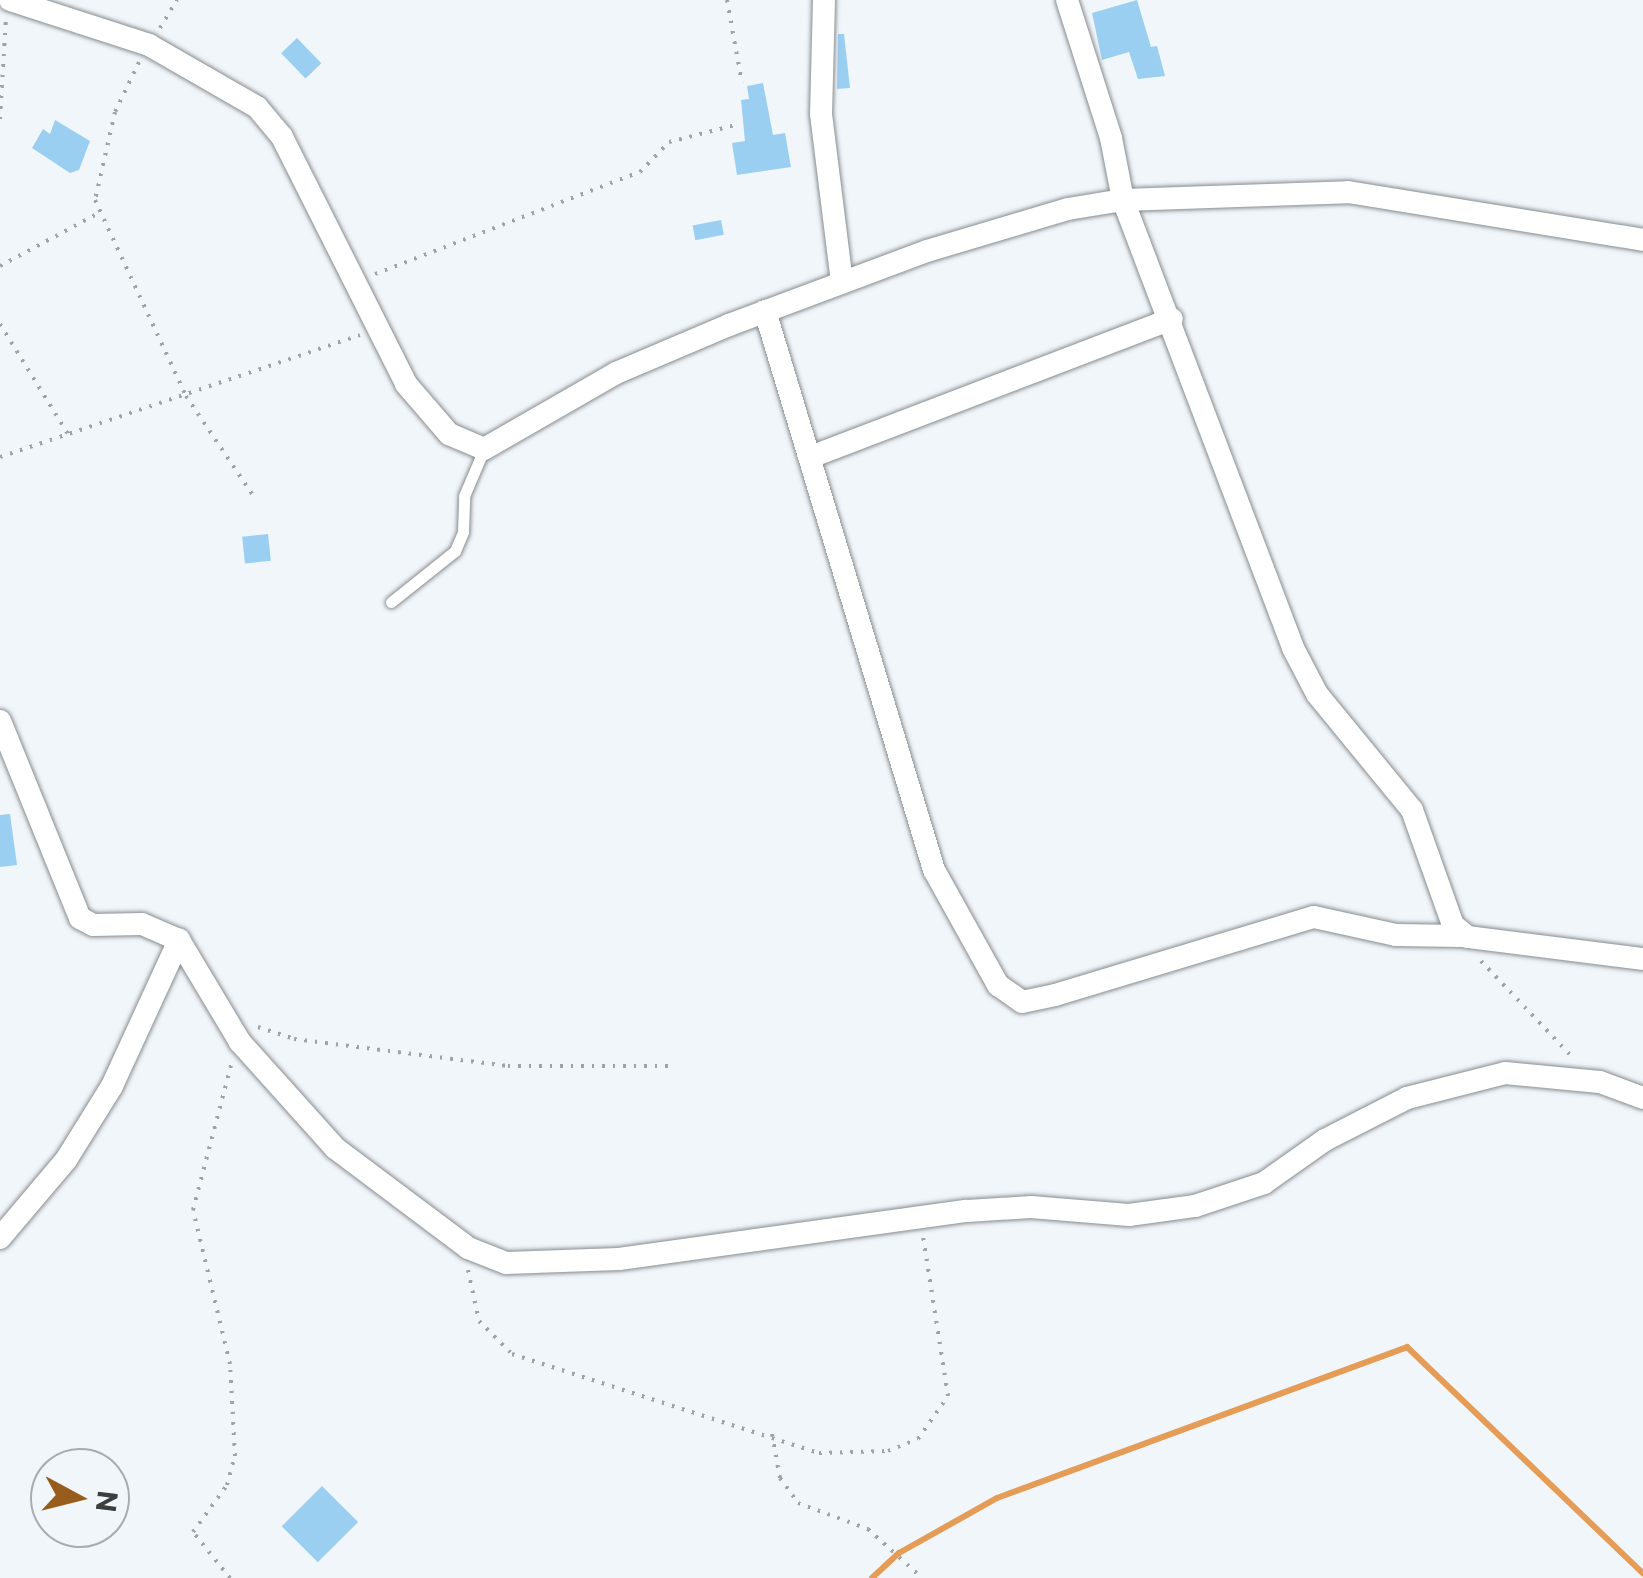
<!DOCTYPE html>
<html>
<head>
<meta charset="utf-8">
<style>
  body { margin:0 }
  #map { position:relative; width:1643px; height:1578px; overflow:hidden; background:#f1f6fb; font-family:Commissioner,sans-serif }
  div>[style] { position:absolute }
  .stream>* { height:6px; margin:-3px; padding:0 3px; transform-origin:3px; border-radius:3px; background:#e59c56 }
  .building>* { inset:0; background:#9acff2; transform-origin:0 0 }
  .path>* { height:4px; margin-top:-2px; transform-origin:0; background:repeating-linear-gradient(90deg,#9fa3a6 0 2.5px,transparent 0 10.5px) }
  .roads { filter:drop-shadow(0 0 2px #878c8f) drop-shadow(0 0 2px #878c8f) }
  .service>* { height:11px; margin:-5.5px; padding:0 5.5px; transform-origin:5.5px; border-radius:5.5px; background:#fff }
  .minor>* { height:22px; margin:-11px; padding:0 11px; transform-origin:11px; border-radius:11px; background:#fff }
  span { translate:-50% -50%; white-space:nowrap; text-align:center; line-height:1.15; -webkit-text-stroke:8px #f1f6fb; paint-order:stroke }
  .north { position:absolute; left:30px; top:1448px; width:100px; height:100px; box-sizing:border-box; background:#f1f6fb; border:2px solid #a8acb0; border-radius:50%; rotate:97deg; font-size:28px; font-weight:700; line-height:40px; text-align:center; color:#3b3d3f }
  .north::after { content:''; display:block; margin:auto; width:35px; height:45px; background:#985d1d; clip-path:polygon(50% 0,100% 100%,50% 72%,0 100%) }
</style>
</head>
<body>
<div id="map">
  <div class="stream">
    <div style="left:872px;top:1578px;width:37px;rotate:-43deg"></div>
    <div style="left:899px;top:1553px;width:112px;rotate:-29.3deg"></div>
    <div style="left:997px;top:1498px;width:437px;rotate:-20.2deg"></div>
    <div style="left:1407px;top:1347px;width:327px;rotate:43.8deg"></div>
  </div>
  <div class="building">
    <div style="clip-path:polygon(1137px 0,1151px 47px,1157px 46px,1165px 76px,1138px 79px,1129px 52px,1102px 60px,1092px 13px)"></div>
    <div style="clip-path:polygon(838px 34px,844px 34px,850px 88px,837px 89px)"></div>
    <div style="left:297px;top:38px;width:35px;height:22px;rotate:46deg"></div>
    <div style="clip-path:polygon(763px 83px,773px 135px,785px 133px,791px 167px,737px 175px,732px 143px,745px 141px,741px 100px,749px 99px,747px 86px)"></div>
    <div style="clip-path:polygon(55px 120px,90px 141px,79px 170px,70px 173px,32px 148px,43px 129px,50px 134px)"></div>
    <div style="left:721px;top:220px;width:15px;height:29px;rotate:79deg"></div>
    <div style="left:268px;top:534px;width:27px;height:26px;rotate:84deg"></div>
    <div style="clip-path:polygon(10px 814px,17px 865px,0 867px,0 815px)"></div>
    <div style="left:322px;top:1486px;width:51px;height:57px;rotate:45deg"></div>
  </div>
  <div class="path">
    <div style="left:727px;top:0;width:84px;rotate:79.8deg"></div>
    <div style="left:160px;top:28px;width:33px;rotate:-59deg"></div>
    <div style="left:139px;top:62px;width:55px;rotate:115.6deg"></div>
    <div style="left:115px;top:112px;width:90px;rotate:102.8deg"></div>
    <div style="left:95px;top:200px;width:216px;rotate:65.1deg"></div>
    <div style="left:186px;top:396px;width:122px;rotate:56deg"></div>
    <div style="left:0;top:119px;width:100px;rotate:-86.6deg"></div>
    <div style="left:0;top:266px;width:112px;rotate:-28.2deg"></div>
    <div style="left:375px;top:274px;width:284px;rotate:-21.1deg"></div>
    <div style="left:640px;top:172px;width:42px;rotate:-46deg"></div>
    <div style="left:669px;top:142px;width:72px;rotate:-14.4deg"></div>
    <div style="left:0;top:324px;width:129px;rotate:58.3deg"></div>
    <div style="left:0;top:457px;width:380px;rotate:-18.7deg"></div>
    <div style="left:1481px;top:961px;width:135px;rotate:46.5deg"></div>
    <div style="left:258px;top:1027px;width:38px;rotate:18deg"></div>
    <div style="left:294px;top:1039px;width:216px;rotate:7.2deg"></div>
    <div style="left:508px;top:1066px;width:161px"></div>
    <div style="left:468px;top:1270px;width:52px;rotate:77.8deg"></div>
    <div style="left:479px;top:1321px;width:47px;rotate:45deg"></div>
    <div style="left:512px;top:1354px;width:323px;rotate:17.9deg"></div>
    <div style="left:819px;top:1453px;width:69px;rotate:-1.7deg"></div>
    <div style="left:888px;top:1451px;width:32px;rotate:-22deg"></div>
    <div style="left:918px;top:1439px;width:52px;rotate:-55.1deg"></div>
    <div style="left:948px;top:1396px;width:161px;rotate:-98.9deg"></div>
    <div style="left:772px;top:1434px;width:45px;rotate:79.7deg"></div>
    <div style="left:780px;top:1478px;width:31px;rotate:54deg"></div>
    <div style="left:798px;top:1503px;width:75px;rotate:20.4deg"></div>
    <div style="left:868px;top:1529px;width:73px;rotate:42.2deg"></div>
    <div style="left:230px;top:1578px;width:59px;rotate:-128.8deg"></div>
    <div style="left:193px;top:1532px;width:58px;rotate:-54.1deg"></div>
    <div style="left:227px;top:1485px;width:30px;rotate:-75deg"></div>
    <div style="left:235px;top:1456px;width:92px;rotate:-93.1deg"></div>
    <div style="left:230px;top:1364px;width:158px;rotate:-103.5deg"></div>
    <div style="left:193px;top:1210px;width:150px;rotate:-75.3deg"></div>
  </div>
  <div class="roads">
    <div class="service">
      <div style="left:391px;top:602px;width:82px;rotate:-38.6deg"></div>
      <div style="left:455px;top:551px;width:21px;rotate:-67deg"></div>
      <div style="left:463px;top:532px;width:36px;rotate:-88deg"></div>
      <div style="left:464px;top:496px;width:51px;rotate:-66.9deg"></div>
    </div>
    <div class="minor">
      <div style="left:10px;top:0;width:146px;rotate:17.9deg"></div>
      <div style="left:149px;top:45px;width:125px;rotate:29.9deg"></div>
      <div style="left:257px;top:107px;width:39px;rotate:50deg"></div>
      <div style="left:282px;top:137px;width:276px;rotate:63.3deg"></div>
      <div style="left:406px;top:384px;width:66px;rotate:49.3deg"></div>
      <div style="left:449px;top:434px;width:38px;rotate:23deg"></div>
      <div style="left:484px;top:449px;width:152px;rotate:-29.9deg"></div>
      <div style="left:616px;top:373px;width:123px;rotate:-23deg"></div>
      <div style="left:729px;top:325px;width:211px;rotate:-20.5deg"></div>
      <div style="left:927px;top:251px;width:147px;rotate:-16.6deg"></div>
      <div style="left:1068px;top:209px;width:56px;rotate:-9.3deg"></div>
      <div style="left:1123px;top:200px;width:225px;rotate:-2deg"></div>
      <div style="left:1348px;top:192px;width:299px;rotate:9.2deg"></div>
      <div style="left:824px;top:0;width:114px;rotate:91.5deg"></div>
      <div style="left:821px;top:114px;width:169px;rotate:82.9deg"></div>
      <div style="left:1067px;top:0;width:145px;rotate:72.3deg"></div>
      <div style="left:1111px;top:138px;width:63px;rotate:79deg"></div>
      <div style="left:1123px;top:200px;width:479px;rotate:69.2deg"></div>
      <div style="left:1293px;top:648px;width:52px;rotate:62.4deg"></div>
      <div style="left:1317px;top:694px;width:150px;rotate:50.7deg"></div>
      <div style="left:1412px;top:810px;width:122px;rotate:70.4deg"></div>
      <div style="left:1453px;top:925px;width:19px;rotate:39deg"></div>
      <div style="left:1468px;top:937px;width:176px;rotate:7.2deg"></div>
      <div style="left:765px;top:311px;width:584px;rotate:73.18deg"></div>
      <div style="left:934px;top:870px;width:132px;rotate:60.9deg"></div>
      <div style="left:998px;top:985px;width:29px;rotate:35deg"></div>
      <div style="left:1022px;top:1002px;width:34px;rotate:-12deg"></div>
      <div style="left:1055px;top:995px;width:270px;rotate:-16.8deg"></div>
      <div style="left:1314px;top:917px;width:84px;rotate:12.4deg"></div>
      <div style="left:1396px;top:935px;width:66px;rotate:0.9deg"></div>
      <div style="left:813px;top:456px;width:384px;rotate:-20.9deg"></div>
      <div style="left:0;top:721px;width:213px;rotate:67.9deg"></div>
      <div style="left:80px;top:918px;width:15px;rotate:28deg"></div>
      <div style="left:93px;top:925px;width:49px;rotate:-1.2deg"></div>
      <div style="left:142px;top:924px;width:40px;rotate:23.4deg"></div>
      <div style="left:179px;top:940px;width:119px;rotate:59.1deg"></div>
      <div style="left:240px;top:1042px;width:142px;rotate:48.1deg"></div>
      <div style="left:335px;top:1148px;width:166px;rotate:36.9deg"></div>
      <div style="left:468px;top:1248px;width:41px;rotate:21.5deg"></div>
      <div style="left:506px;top:1263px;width:113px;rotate:-2deg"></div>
      <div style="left:619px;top:1259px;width:351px;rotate:-7.9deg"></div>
      <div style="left:967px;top:1211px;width:64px;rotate:-3.6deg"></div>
      <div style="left:1031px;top:1207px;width:98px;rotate:4.7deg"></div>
      <div style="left:1129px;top:1215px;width:67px;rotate:-7.8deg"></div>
      <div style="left:1195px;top:1206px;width:73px;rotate:-18.4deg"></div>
      <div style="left:1264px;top:1183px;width:75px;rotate:-35.2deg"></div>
      <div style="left:1325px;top:1140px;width:92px;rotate:-27.1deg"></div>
      <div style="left:1407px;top:1098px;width:101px;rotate:-14.3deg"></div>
      <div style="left:1505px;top:1073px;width:95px;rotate:5.4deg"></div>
      <div style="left:1600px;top:1082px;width:46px;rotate:20.4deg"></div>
      <div style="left:0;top:1238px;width:102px;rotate:-49.8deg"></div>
      <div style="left:66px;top:1160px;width:87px;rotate:-58.1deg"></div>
      <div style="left:112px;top:1086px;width:161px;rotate:-65.3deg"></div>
    </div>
  </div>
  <div class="north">N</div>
</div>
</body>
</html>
